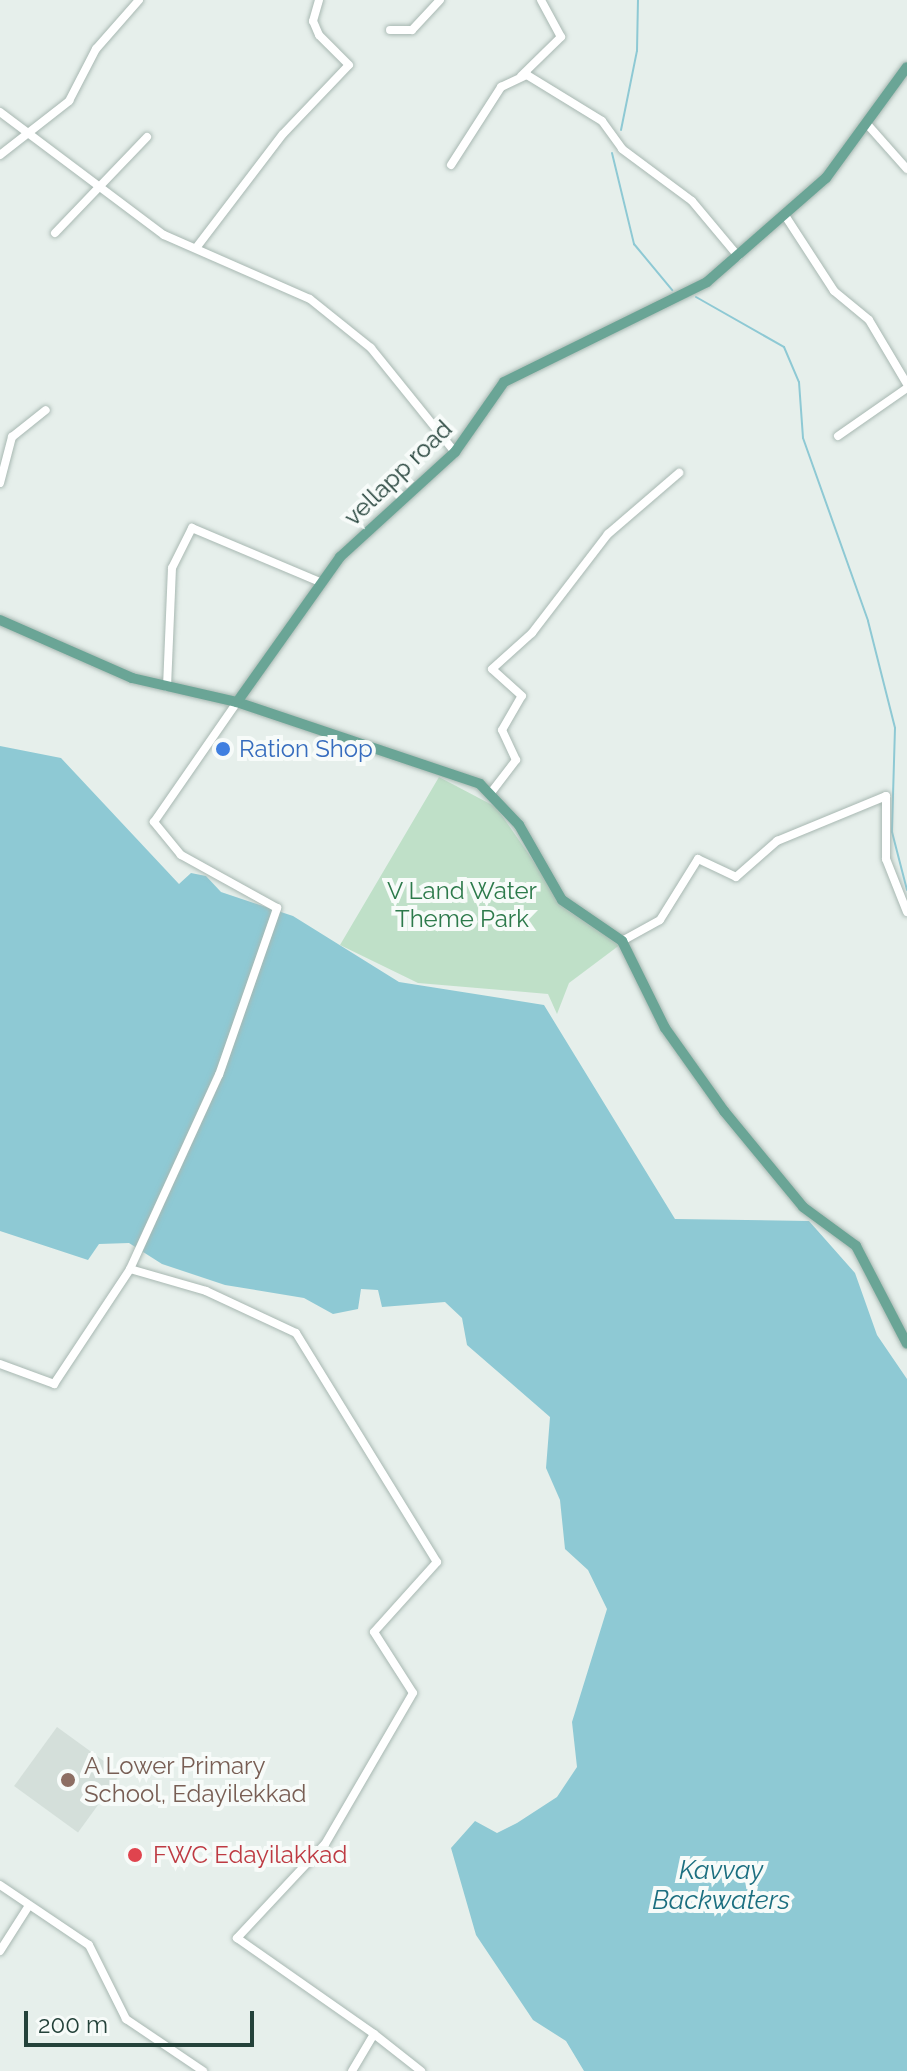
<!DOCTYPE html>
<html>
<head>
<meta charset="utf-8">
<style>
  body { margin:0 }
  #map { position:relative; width:907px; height:2071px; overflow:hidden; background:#e6efeb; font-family:Raleway,sans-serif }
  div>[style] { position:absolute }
  .built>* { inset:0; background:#d4dfda; transform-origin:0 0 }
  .green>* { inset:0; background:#bfe0c8 }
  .water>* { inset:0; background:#8ec9d4 }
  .stream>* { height:2px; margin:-1px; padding:0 1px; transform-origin:1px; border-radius:1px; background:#8ec9d4 }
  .roads { filter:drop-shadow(0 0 2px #a8b8b2) drop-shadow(0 0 2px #a8b8b2) }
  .minor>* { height:8px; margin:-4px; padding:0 4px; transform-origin:4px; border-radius:4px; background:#fff }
  .major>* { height:10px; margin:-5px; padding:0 5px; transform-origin:5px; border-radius:5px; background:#6aa596 }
  .dots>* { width:22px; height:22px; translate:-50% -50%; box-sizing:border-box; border:4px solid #f7fbf9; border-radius:50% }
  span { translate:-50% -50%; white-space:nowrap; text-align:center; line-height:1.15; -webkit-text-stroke:8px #f7fbf9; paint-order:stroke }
  .street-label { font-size:24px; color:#24423a }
  .shop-label { font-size:24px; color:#366cbe }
  .left { translate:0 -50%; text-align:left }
  .park-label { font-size:24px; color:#2d7a4b }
  .education-label { font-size:24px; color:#785e54 }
  .health-label { font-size:24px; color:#be3a42 }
  .water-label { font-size:26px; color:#1c6f80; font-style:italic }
  .scale { position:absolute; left:24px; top:2011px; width:230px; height:36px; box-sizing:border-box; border:4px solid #24423a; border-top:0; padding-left:10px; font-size:24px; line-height:28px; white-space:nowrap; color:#24423a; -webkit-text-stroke:6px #f7fbf9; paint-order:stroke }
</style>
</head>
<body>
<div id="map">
  <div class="built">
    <div style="left:57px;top:1727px;width:79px;height:73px;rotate:36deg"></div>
  </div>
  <div class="green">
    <div style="clip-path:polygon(439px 777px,496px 807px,568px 911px,621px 944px,569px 983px,557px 1014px,548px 994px,418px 983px,340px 945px)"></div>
  </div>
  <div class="water">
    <div style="clip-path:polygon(0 746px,61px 758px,179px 884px,191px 873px,206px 876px,221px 892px,293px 916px,399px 982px,544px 1005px,675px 1219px,809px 1221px,855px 1273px,877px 1335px,907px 1379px,907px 2071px,584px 2071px,566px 2041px,533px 2020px,476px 1935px,451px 1848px,475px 1821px,497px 1833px,517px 1823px,557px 1797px,577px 1767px,572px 1722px,607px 1609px,588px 1570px,565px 1549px,560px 1500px,546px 1468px,550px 1417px,467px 1345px,462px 1318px,445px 1302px,382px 1307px,378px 1290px,361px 1289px,358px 1309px,333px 1314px,304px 1298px,225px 1285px,162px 1264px,129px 1243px,99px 1244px,88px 1260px,0 1231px)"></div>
  </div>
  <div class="stream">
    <div style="left:621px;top:130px;width:81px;rotate:-78.6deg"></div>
    <div style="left:637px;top:51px;width:51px;rotate:-88.9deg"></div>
    <div style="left:612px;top:153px;width:94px;rotate:76.4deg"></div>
    <div style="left:634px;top:244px;width:60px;rotate:50.4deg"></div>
    <div style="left:696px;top:297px;width:101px;rotate:29.6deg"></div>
    <div style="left:784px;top:347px;width:38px;rotate:67deg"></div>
    <div style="left:799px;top:382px;width:56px;rotate:85.9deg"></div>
    <div style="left:803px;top:438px;width:194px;rotate:70.4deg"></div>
    <div style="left:868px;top:621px;width:110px;rotate:75.8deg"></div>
    <div style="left:895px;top:728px;width:104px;rotate:91.7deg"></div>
    <div style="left:892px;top:832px;width:60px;rotate:75.5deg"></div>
  </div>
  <div class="roads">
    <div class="minor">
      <div style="left:390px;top:30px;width:22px"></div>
      <div style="left:412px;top:30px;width:41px;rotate:-47deg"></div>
      <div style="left:521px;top:76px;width:56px;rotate:-44.3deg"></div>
      <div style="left:561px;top:37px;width:42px;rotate:-118.4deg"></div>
      <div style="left:0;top:112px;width:205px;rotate:36.9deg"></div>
      <div style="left:164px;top:235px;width:159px;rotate:23.7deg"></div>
      <div style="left:310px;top:299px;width:78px;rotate:38.8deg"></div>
      <div style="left:371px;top:348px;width:134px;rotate:51.1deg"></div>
      <div style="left:867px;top:124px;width:60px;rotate:48.4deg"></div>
      <div style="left:0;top:155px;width:88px;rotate:-38deg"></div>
      <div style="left:69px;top:101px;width:59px;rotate:-62.6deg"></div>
      <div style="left:96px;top:49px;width:65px;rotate:-48.7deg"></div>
      <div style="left:451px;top:165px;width:93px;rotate:-57.3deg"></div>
      <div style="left:501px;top:87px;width:29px;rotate:-25deg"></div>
      <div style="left:527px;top:75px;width:88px;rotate:31.5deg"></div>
      <div style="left:602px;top:121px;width:34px;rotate:54deg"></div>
      <div style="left:622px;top:149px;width:87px;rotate:36.6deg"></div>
      <div style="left:692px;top:201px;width:72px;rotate:50.1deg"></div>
      <div style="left:786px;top:217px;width:88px;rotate:57deg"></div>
      <div style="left:834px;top:291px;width:45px;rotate:39.6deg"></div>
      <div style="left:869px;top:320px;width:74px;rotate:59.3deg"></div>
      <div style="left:55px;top:233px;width:133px;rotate:-46.2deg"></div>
      <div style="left:196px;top:248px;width:143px;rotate:-52.7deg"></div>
      <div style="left:283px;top:134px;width:95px;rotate:-46.3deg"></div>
      <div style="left:349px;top:65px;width:42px;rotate:-135deg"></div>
      <div style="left:319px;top:35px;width:15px;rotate:-113deg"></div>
      <div style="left:313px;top:21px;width:22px;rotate:-74deg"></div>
      <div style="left:838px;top:436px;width:84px;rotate:-34.8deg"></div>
      <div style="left:0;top:483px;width:48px;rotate:-75.4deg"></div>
      <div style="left:12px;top:437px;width:43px;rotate:-38.5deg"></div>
      <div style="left:167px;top:687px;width:119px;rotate:-87.6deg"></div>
      <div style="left:172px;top:568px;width:45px;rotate:-63.4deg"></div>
      <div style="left:192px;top:528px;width:141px;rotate:22.9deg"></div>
      <div style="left:490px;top:794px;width:43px;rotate:-52.6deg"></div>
      <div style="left:516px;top:760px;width:33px;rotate:-115deg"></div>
      <div style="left:502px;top:730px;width:39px;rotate:-60deg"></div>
      <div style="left:522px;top:696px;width:40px;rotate:-138deg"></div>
      <div style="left:492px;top:669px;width:54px;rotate:-42deg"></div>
      <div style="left:532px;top:633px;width:125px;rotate:-52.5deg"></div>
      <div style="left:608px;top:534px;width:94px;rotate:-40.7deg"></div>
      <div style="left:622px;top:941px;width:43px;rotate:-28.9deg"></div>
      <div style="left:660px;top:920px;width:72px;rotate:-58.1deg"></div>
      <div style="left:698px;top:859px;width:42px;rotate:25.3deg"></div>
      <div style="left:736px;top:877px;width:55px;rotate:-41.3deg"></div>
      <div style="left:777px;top:841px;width:118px;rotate:-22.4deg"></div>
      <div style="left:886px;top:796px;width:63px;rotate:90deg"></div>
      <div style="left:886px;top:859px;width:57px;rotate:68.4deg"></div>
      <div style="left:130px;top:1269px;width:79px;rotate:16.1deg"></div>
      <div style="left:206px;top:1291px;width:99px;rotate:25deg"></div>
      <div style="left:296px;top:1333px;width:269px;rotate:58.4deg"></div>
      <div style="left:437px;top:1562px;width:94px;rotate:132deg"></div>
      <div style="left:374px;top:1632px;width:72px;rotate:57.4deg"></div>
      <div style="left:413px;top:1693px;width:175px;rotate:120.2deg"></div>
      <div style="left:325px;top:1844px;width:129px;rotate:133.1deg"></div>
      <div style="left:237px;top:1938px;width:167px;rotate:35deg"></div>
      <div style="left:374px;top:2034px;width:43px;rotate:120.7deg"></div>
      <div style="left:0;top:1364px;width:58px;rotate:20.3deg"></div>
      <div style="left:54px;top:1384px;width:138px;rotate:-56.5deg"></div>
      <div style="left:130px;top:1269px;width:213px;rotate:-65.4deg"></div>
      <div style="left:219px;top:1075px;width:177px;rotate:-70.8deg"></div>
      <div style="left:277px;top:908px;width:110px;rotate:-151.1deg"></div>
      <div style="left:181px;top:855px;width:43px;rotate:-129.3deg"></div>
      <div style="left:154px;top:822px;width:146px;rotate:-55.3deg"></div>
      <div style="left:0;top:1885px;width:107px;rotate:34deg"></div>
      <div style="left:89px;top:1945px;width:83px;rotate:63.4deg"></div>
      <div style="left:126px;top:2019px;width:93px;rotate:34deg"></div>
      <div style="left:0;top:1951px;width:52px;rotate:-57.5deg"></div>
      <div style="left:374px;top:2034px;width:60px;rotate:38.2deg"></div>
    </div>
    <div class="major">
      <div style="left:0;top:620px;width:144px;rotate:23.7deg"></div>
      <div style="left:132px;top:678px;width:108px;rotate:12.9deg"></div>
      <div style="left:237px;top:702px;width:256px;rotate:18.6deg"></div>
      <div style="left:480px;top:784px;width:57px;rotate:46.4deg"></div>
      <div style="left:519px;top:825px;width:86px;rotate:60.2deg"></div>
      <div style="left:562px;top:900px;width:73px;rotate:34.3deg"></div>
      <div style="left:622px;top:941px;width:97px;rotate:63.7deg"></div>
      <div style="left:665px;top:1028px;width:102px;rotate:54.6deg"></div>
      <div style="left:724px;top:1111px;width:124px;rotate:50.5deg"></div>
      <div style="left:803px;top:1207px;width:66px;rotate:36.3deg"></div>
      <div style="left:856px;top:1246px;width:110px;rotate:62.5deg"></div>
      <div style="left:237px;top:702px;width:178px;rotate:-54.6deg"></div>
      <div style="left:340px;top:557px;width:156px;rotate:-42.4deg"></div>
      <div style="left:455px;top:452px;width:85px;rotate:-55deg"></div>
      <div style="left:504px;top:382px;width:226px;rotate:-26.2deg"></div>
      <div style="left:707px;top:282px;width:158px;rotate:-41.2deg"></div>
      <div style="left:826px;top:178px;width:137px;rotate:-53.9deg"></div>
    </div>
  </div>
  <div class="dots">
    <div style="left:223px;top:749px;background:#3f7fe0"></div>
    <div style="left:68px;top:1780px;background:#8d6e63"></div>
    <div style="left:135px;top:1855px;background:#e0444e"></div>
  </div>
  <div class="street-label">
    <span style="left:398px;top:473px;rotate:-44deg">vellapp road</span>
  </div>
  <div class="shop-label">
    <span class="left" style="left:239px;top:749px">Ration Shop</span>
  </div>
  <div class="park-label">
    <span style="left:462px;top:905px">V Land Water<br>Theme Park</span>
  </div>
  <div class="education-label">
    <span class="left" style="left:84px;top:1780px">A Lower Primary<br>School, Edayilekkad</span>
  </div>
  <div class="health-label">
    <span class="left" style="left:153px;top:1855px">FWC Edayilakkad</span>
  </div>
  <div class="water-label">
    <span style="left:721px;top:1886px">Kavvay<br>Backwaters</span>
  </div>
  <div class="scale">200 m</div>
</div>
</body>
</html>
